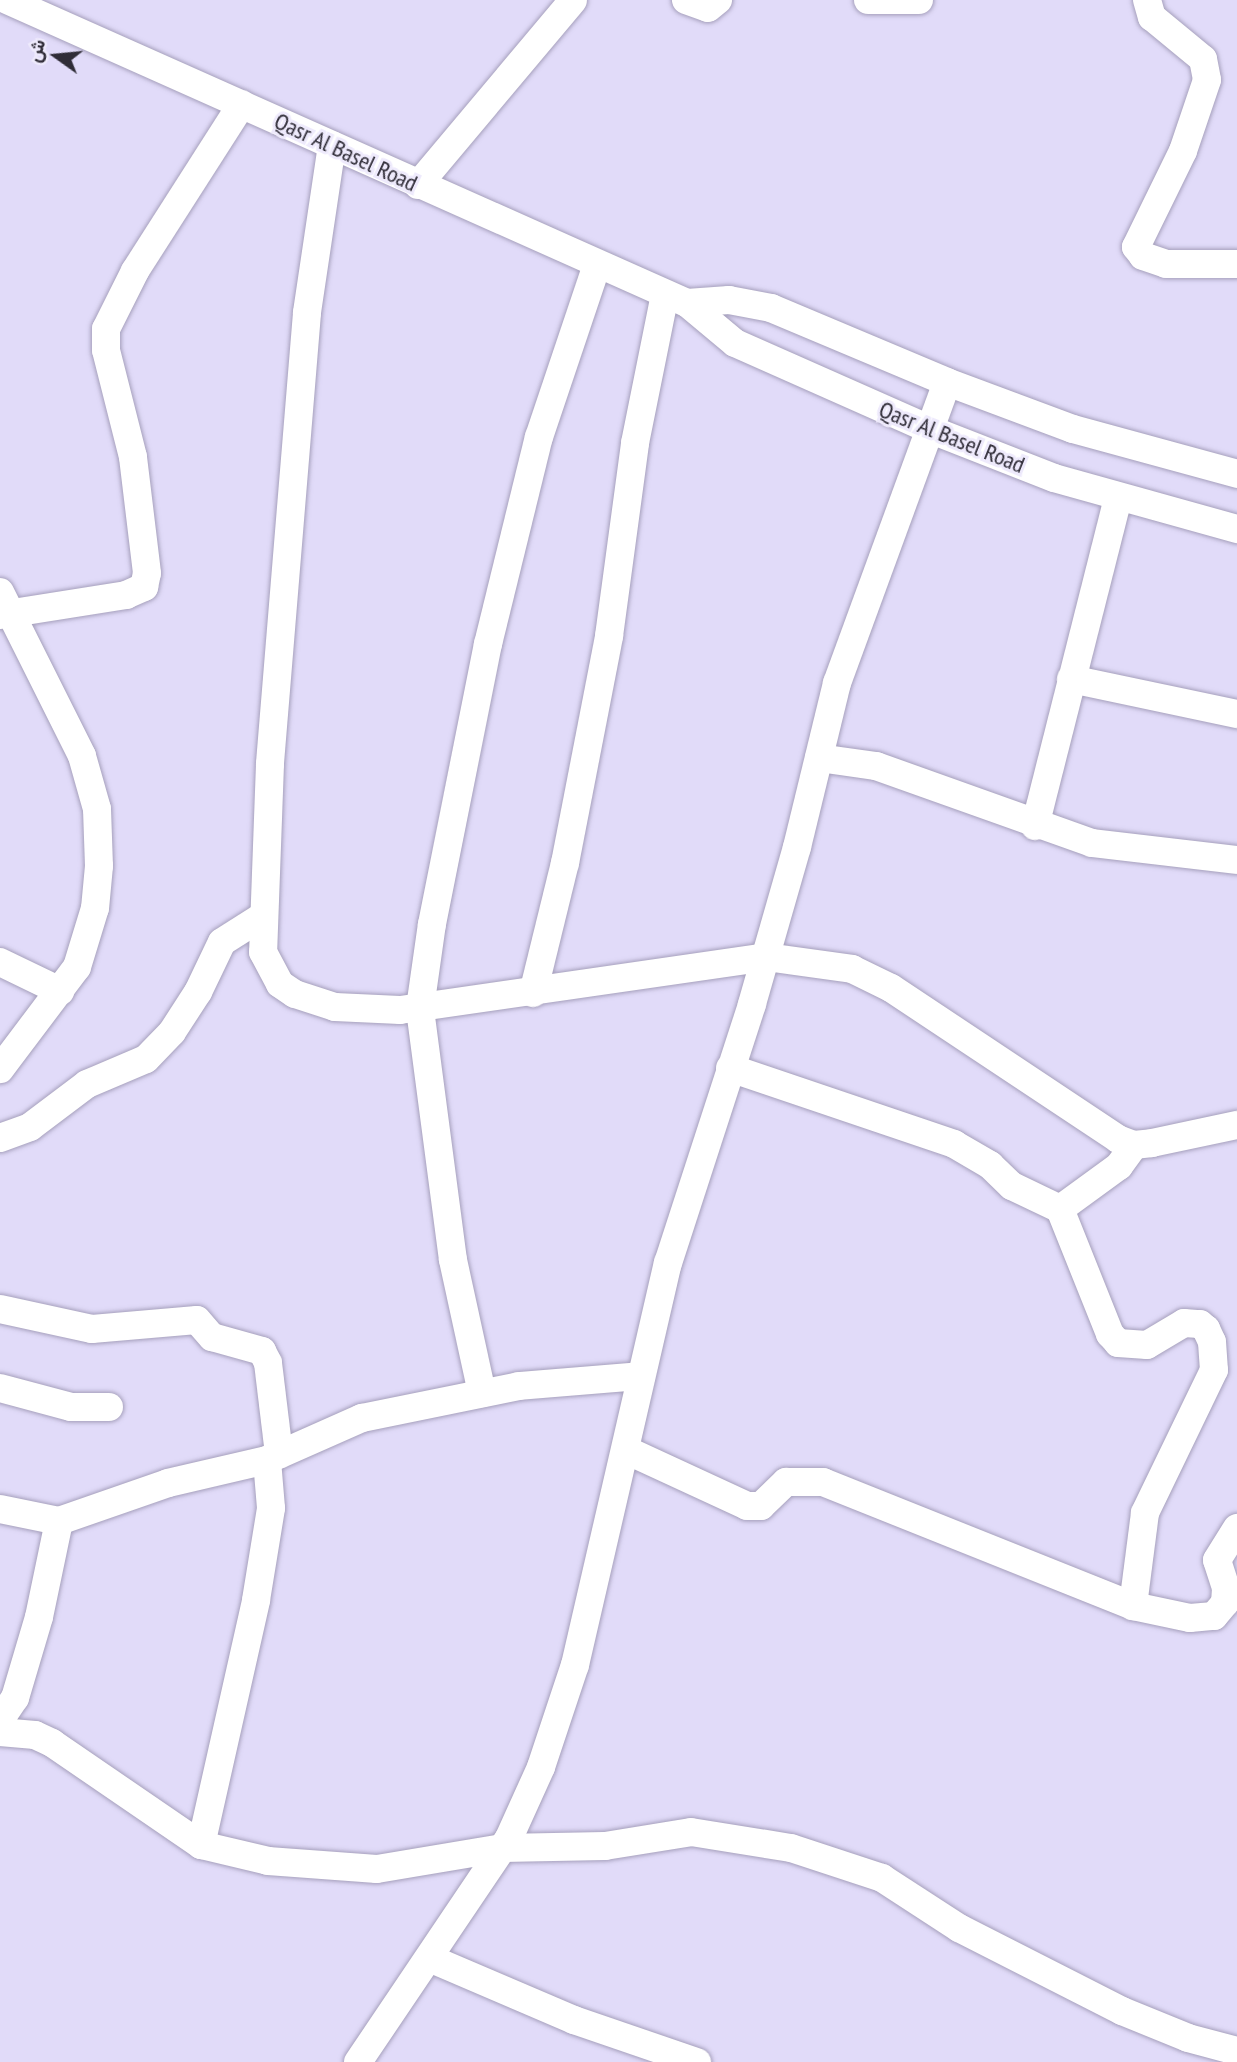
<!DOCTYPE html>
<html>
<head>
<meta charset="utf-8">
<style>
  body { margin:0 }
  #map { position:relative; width:1237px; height:2062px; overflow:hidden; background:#e1dbf9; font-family:"PT Sans Narrow",Vazirmatn,sans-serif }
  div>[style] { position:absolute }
  .roads { filter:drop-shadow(0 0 2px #a6a0bc) drop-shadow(0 0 2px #a6a0bc) }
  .minor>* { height:28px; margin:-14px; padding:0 14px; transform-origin:14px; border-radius:14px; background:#fff }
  span { translate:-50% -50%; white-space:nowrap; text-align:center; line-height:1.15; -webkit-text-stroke:6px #eeeafc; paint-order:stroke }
  .street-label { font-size:24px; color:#2f2c37 }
  .north { position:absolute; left:21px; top:21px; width:70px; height:70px; -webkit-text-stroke:5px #eeeafc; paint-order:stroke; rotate:285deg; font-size:19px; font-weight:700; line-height:28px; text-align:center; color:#2f2c37 }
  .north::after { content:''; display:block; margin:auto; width:24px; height:32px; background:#2f2c37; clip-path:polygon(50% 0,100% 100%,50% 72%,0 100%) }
</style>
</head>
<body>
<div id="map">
  <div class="roads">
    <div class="minor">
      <div style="left:7px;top:0;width:744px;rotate:24.02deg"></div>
      <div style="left:687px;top:303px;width:62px;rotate:39.8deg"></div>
      <div style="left:735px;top:343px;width:212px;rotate:23.9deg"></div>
      <div style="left:929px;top:429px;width:134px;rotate:21.4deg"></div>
      <div style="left:1054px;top:478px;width:190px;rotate:15.6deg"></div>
      <div style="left:686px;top:0;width:23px;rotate:20deg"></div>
      <div style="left:708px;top:8px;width:13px;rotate:-39deg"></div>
      <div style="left:868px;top:0;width:51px"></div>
      <div style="left:1147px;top:0;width:18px;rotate:74deg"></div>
      <div style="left:1152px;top:17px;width:66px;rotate:39.5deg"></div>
      <div style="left:1203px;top:59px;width:21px;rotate:79deg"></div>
      <div style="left:1207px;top:80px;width:75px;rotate:108.7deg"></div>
      <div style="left:1183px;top:151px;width:107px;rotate:116.1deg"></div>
      <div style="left:1136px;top:247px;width:11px;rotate:52deg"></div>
      <div style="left:1143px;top:256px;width:24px;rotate:19deg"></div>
      <div style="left:1166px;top:264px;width:71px"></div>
      <div style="left:332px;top:145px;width:170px;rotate:98.5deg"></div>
      <div style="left:307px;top:313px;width:453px;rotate:94.7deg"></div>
      <div style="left:270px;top:764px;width:188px;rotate:92.1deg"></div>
      <div style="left:263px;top:952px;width:36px;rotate:62deg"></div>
      <div style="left:280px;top:984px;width:18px;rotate:34deg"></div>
      <div style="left:295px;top:994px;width:42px;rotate:18deg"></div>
      <div style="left:335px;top:1007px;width:65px;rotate:2.6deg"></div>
      <div style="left:400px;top:1010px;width:370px;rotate:-8.2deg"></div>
      <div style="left:766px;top:957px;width:87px;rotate:7.9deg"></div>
      <div style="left:852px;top:969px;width:43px;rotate:26deg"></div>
      <div style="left:891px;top:988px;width:273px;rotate:33.6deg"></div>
      <div style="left:1118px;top:1139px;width:17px;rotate:21deg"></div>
      <div style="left:1134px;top:1145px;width:18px;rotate:-6deg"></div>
      <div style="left:1152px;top:1143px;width:87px;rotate:-12deg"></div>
      <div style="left:418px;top:185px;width:241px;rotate:-50deg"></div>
      <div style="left:687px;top:303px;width:42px;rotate:-4.1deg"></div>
      <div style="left:729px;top:300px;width:43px;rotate:10.8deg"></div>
      <div style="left:771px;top:308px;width:191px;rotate:22.8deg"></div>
      <div style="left:947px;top:382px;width:134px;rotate:20.5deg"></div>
      <div style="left:1073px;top:429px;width:170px;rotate:15.3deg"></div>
      <div style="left:0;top:592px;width:183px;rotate:63.4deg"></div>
      <div style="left:82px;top:756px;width:55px;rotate:74.2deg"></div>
      <div style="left:97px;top:809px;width:57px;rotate:88deg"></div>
      <div style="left:99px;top:866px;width:42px;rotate:95.4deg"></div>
      <div style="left:95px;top:908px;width:62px;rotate:107deg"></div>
      <div style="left:77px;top:967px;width:128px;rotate:127deg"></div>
      <div style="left:0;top:615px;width:128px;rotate:-9deg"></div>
      <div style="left:126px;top:595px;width:20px;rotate:-24deg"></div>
      <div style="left:144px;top:587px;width:14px;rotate:-78deg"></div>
      <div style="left:147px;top:573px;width:117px;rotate:-96.9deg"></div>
      <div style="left:133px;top:457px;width:110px;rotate:-104.2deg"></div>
      <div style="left:106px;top:350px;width:21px;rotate:-90deg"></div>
      <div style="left:106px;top:329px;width:65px;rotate:-63.4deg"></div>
      <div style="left:135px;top:271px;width:198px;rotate:-57.4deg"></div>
      <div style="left:1071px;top:679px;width:170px;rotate:11.9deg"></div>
      <div style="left:819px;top:758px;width:58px;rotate:8deg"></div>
      <div style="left:876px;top:766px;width:229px;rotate:19.6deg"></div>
      <div style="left:1092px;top:843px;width:146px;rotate:6.7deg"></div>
      <div style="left:1035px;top:826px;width:337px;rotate:-75.8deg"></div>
      <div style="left:0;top:962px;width:67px;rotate:25.8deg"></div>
      <div style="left:533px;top:993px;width:134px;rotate:-76.2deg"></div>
      <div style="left:565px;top:863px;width:231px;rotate:-79deg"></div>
      <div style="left:609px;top:636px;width:195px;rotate:-82.3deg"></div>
      <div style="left:635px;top:443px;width:152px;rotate:-78.6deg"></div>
      <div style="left:730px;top:1068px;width:237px;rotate:18.7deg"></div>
      <div style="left:954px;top:1144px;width:42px;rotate:30.3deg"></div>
      <div style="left:990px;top:1165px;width:30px;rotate:44deg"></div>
      <div style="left:1012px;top:1186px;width:53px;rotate:25.6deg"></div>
      <div style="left:1060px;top:1209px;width:135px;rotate:68.2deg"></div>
      <div style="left:1110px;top:1334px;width:12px;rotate:48deg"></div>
      <div style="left:1118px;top:1343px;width:29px;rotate:4deg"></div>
      <div style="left:1147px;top:1345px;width:43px;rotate:-30.7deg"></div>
      <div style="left:1184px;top:1323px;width:16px;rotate:4deg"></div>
      <div style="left:1200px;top:1324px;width:8px;rotate:40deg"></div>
      <div style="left:1206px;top:1329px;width:14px;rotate:65deg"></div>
      <div style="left:1212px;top:1342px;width:28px;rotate:86deg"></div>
      <div style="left:1214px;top:1370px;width:159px;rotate:115.8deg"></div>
      <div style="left:1145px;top:1513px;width:94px;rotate:97.4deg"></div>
      <div style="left:0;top:1138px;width:32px;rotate:-20deg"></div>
      <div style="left:30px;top:1127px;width:71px;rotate:-37deg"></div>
      <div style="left:87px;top:1084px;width:64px;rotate:-23deg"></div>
      <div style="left:146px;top:1059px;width:37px;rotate:-46deg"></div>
      <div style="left:172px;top:1032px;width:48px;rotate:-57deg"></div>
      <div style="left:198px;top:992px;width:55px;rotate:-64.4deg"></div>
      <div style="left:222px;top:942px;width:49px;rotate:-32.4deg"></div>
      <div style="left:1060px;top:1209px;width:73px;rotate:-36.1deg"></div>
      <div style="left:1119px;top:1166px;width:26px;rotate:-54deg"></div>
      <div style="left:0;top:1309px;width:94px;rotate:12.3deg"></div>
      <div style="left:92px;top:1329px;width:105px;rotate:-4.9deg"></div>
      <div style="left:197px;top:1320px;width:23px;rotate:49deg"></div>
      <div style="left:212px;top:1337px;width:52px;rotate:15.6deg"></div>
      <div style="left:262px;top:1351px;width:13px;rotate:63deg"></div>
      <div style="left:268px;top:1363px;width:92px;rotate:83.1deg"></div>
      <div style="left:0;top:1388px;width:73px;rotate:15deg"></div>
      <div style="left:71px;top:1407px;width:38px"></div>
      <div style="left:482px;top:1393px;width:136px;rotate:-102.3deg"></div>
      <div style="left:453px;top:1260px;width:254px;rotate:-97.5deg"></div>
      <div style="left:420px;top:1008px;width:85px;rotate:-81.9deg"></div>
      <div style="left:432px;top:924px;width:286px;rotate:-78.7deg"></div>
      <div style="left:488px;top:644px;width:213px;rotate:-76.2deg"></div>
      <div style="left:539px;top:437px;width:182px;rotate:-71.4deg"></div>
      <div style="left:626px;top:1450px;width:133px;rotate:24.8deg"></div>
      <div style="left:747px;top:1506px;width:14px"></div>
      <div style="left:761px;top:1506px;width:35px;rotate:-44deg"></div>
      <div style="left:786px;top:1482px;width:37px"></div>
      <div style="left:823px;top:1482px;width:334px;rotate:21.8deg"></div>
      <div style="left:1133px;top:1606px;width:58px;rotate:11.9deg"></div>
      <div style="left:1190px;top:1618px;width:24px;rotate:-5deg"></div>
      <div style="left:1214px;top:1616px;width:17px;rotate:-50deg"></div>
      <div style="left:1225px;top:1603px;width:15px;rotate:-86deg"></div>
      <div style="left:1226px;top:1588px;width:29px;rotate:-108deg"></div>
      <div style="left:1217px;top:1560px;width:38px;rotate:-58deg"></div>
      <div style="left:0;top:1509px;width:60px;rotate:11.5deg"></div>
      <div style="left:59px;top:1521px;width:115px;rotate:-19.2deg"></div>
      <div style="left:168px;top:1483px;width:102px;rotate:-13.1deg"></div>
      <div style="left:267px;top:1460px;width:104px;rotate:-23.9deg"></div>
      <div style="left:362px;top:1418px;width:160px;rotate:-11.5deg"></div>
      <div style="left:519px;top:1386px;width:122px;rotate:-4.7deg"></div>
      <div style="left:0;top:1720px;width:27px;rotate:-56deg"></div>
      <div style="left:15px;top:1698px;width:84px;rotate:-73.5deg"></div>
      <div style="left:39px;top:1617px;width:98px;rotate:-78.2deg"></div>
      <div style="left:0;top:1732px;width:35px;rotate:5deg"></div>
      <div style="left:35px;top:1735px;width:19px;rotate:25deg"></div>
      <div style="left:52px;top:1743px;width:181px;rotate:34.4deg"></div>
      <div style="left:201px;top:1845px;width:69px;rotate:13.4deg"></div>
      <div style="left:268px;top:1861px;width:109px;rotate:4.2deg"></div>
      <div style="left:377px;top:1869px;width:127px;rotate:-9.5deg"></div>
      <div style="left:502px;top:1848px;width:103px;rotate:-1.1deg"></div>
      <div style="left:605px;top:1846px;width:87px;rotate:-9.2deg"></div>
      <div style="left:691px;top:1832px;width:101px;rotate:9.1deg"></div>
      <div style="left:791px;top:1848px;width:96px;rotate:18.2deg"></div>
      <div style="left:882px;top:1878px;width:92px;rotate:33deg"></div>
      <div style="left:959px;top:1928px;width:183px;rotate:27deg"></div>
      <div style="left:1122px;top:2011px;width:71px;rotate:22.2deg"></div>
      <div style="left:1188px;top:2038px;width:51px;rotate:14.9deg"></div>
      <div style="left:201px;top:1845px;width:251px;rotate:-77.3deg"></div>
      <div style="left:256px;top:1600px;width:93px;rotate:-80.7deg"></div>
      <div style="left:271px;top:1508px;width:48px;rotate:-94.8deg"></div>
      <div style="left:429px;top:1958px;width:158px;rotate:23.2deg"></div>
      <div style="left:574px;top:2020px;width:130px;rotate:18.9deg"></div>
      <div style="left:358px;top:2062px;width:270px;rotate:-56deg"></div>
      <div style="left:509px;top:1838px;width:78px;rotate:-65.7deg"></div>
      <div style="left:541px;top:1767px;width:108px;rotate:-71.6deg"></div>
      <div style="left:575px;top:1665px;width:413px;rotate:-77deg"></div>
      <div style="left:668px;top:1263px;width:272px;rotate:-72deg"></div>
      <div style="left:752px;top:1004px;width:163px;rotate:-74deg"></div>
      <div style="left:797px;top:847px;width:169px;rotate:-76.3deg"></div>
      <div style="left:837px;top:683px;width:320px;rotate:-69.9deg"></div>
    </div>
  </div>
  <div class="street-label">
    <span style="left:346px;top:152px;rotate:25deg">Qasr Al Basel Road</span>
    <span style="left:952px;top:437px;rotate:22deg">Qasr Al Basel Road</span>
  </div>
  <div class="north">ش</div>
</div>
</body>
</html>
